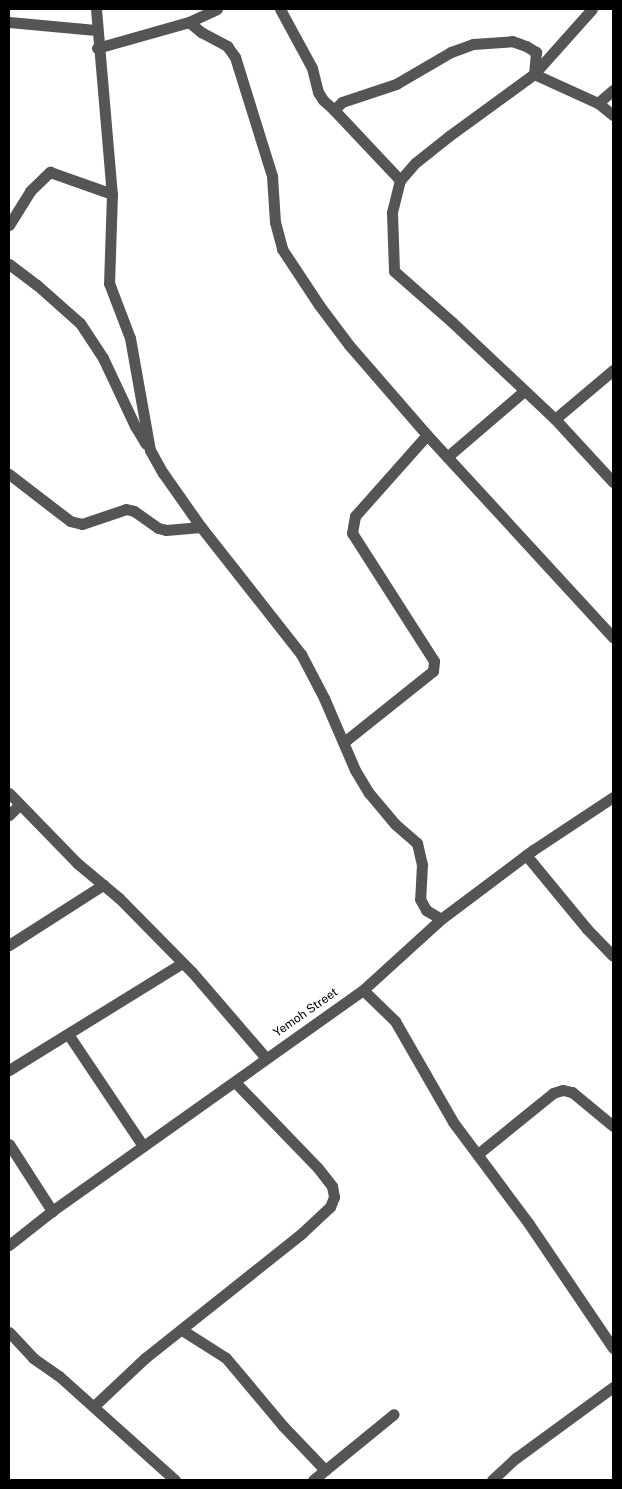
<!DOCTYPE html>
<html>
<head>
<meta charset="utf-8">
<style>
  body { margin:0 }
  #map { position:relative; width:622px; height:1489px; overflow:hidden; background:#fff; font-family:"Public Sans",sans-serif }
  div>[style] { position:absolute }
  .minor>* { height:11px; margin:-5.5px; padding:0 5.5px; transform-origin:5.5px; border-radius:5.5px; background:#555 }
  span { translate:-50% -50%; white-space:nowrap; text-align:center; line-height:1.15; -webkit-text-stroke:5px #fff; paint-order:stroke }
  .street-label { font-size:12px; color:#000 }
  .frame { position:absolute; inset:0; border:10px solid #000; pointer-events:none }
</style>
</head>
<body>
<div id="map">
  <div class="minor">
    <div style="left:96px;top:9px;width:186px;rotate:85.1deg"></div>
    <div style="left:112px;top:194px;width:89px;rotate:91.9deg"></div>
    <div style="left:109px;top:283px;width:59px;rotate:69.1deg"></div>
    <div style="left:130px;top:338px;width:114px;rotate:79.9deg"></div>
    <div style="left:150px;top:450px;width:26px;rotate:61deg"></div>
    <div style="left:163px;top:473px;width:66px;rotate:54.9deg"></div>
    <div style="left:201px;top:527px;width:162px;rotate:51.8deg"></div>
    <div style="left:301px;top:654px;width:50px;rotate:62.4deg"></div>
    <div style="left:324px;top:698px;width:78px;rotate:66.7deg"></div>
    <div style="left:355px;top:770px;width:27px;rotate:59deg"></div>
    <div style="left:369px;top:793px;width:40px;rotate:50deg"></div>
    <div style="left:395px;top:824px;width:29px;rotate:41deg"></div>
    <div style="left:417px;top:843px;width:22px;rotate:77deg"></div>
    <div style="left:422px;top:864px;width:35px;rotate:93deg"></div>
    <div style="left:420px;top:899px;width:13px;rotate:61deg"></div>
    <div style="left:426px;top:910px;width:17px;rotate:31deg"></div>
    <div style="left:280px;top:9px;width:67px;rotate:61.5deg"></div>
    <div style="left:312px;top:68px;width:25px;rotate:76deg"></div>
    <div style="left:318px;top:92px;width:9px;rotate:58deg"></div>
    <div style="left:323px;top:100px;width:15px;rotate:42deg"></div>
    <div style="left:592px;top:9px;width:87px;rotate:131.7deg"></div>
    <div style="left:534px;top:74px;width:105px;rotate:143.9deg"></div>
    <div style="left:449px;top:136px;width:43px;rotate:141.5deg"></div>
    <div style="left:415px;top:163px;width:23px;rotate:131deg"></div>
    <div style="left:400px;top:180px;width:34px;rotate:104deg"></div>
    <div style="left:392px;top:213px;width:58px;rotate:88deg"></div>
    <div style="left:394px;top:271px;width:77px;rotate:41.3deg"></div>
    <div style="left:452px;top:322px;width:141px;rotate:43.3deg"></div>
    <div style="left:555px;top:419px;width:86px;rotate:47.4deg"></div>
    <div style="left:9px;top:22px;width:87px;rotate:5.3deg"></div>
    <div style="left:189px;top:22px;width:16px;rotate:40deg"></div>
    <div style="left:201px;top:32px;width:30px;rotate:28deg"></div>
    <div style="left:227px;top:46px;width:14px;rotate:54deg"></div>
    <div style="left:235px;top:57px;width:125px;rotate:72.7deg"></div>
    <div style="left:272px;top:176px;width:46px;rotate:86.3deg"></div>
    <div style="left:275px;top:222px;width:28px;rotate:75deg"></div>
    <div style="left:282px;top:249px;width:67px;rotate:56.5deg"></div>
    <div style="left:319px;top:305px;width:50px;rotate:53.1deg"></div>
    <div style="left:349px;top:345px;width:119px;rotate:49.1deg"></div>
    <div style="left:427px;top:435px;width:275px;rotate:47.4deg"></div>
    <div style="left:97px;top:48px;width:96px;rotate:-15.8deg"></div>
    <div style="left:189px;top:22px;width:31px;rotate:-25deg"></div>
    <div style="left:598px;top:103px;width:20px;rotate:-41deg"></div>
    <div style="left:400px;top:180px;width:96px;rotate:-133.3deg"></div>
    <div style="left:334px;top:110px;width:11px;rotate:-45deg"></div>
    <div style="left:342px;top:102px;width:57px;rotate:-18.4deg"></div>
    <div style="left:396px;top:84px;width:64px;rotate:-30.2deg"></div>
    <div style="left:451px;top:52px;width:23px;rotate:-20deg"></div>
    <div style="left:473px;top:44px;width:39px;rotate:-4deg"></div>
    <div style="left:512px;top:41px;width:15px;rotate:20deg"></div>
    <div style="left:526px;top:46px;width:12px;rotate:31deg"></div>
    <div style="left:536px;top:52px;width:22px;rotate:95deg"></div>
    <div style="left:534px;top:74px;width:70px;rotate:24.4deg"></div>
    <div style="left:598px;top:103px;width:19px;rotate:39deg"></div>
    <div style="left:9px;top:225px;width:40px;rotate:-58deg"></div>
    <div style="left:30px;top:191px;width:28px;rotate:-44deg"></div>
    <div style="left:50px;top:172px;width:66px;rotate:19.5deg"></div>
    <div style="left:9px;top:264px;width:35px;rotate:37deg"></div>
    <div style="left:37px;top:285px;width:57px;rotate:41.5deg"></div>
    <div style="left:80px;top:323px;width:42px;rotate:56.7deg"></div>
    <div style="left:103px;top:358px;width:75px;rotate:64.8deg"></div>
    <div style="left:135px;top:426px;width:21px;rotate:59deg"></div>
    <div style="left:555px;top:419px;width:76px;rotate:-40.2deg"></div>
    <div style="left:447px;top:457px;width:101px;rotate:-40.6deg"></div>
    <div style="left:9px;top:474px;width:77px;rotate:37.6deg"></div>
    <div style="left:70px;top:521px;width:12px;rotate:14deg"></div>
    <div style="left:82px;top:524px;width:46px;rotate:-18.8deg"></div>
    <div style="left:126px;top:509px;width:8px;rotate:14deg"></div>
    <div style="left:134px;top:511px;width:29px;rotate:35deg"></div>
    <div style="left:158px;top:528px;width:8px;rotate:14deg"></div>
    <div style="left:166px;top:530px;width:35px;rotate:-5deg"></div>
    <div style="left:344px;top:742px;width:114px;rotate:-38.6deg"></div>
    <div style="left:433px;top:671px;width:10px;rotate:-84deg"></div>
    <div style="left:434px;top:661px;width:152px;rotate:-122.6deg"></div>
    <div style="left:352px;top:533px;width:17px;rotate:-80deg"></div>
    <div style="left:355px;top:516px;width:108px;rotate:-48.4deg"></div>
    <div style="left:9px;top:793px;width:98px;rotate:45.8deg"></div>
    <div style="left:77px;top:863px;width:55px;rotate:39.8deg"></div>
    <div style="left:119px;top:898px;width:104px;rotate:45.4deg"></div>
    <div style="left:192px;top:972px;width:113px;rotate:49.3deg"></div>
    <div style="left:9px;top:815px;width:14px;rotate:-45deg"></div>
    <div style="left:526px;top:855px;width:96px;rotate:50.5deg"></div>
    <div style="left:587px;top:929px;width:37px;rotate:46deg"></div>
    <div style="left:9px;top:945px;width:112px;rotate:-32.6deg"></div>
    <div style="left:363px;top:990px;width:45px;rotate:44.1deg"></div>
    <div style="left:395px;top:1021px;width:116px;rotate:60.1deg"></div>
    <div style="left:453px;top:1122px;width:127px;rotate:53.3deg"></div>
    <div style="left:529px;top:1224px;width:150px;rotate:55.9deg"></div>
    <div style="left:68px;top:1034px;width:135px;rotate:56.2deg"></div>
    <div style="left:9px;top:1070px;width:203px;rotate:-31.7deg"></div>
    <div style="left:9px;top:1144px;width:80px;rotate:57.3deg"></div>
    <div style="left:479px;top:1153px;width:95px;rotate:-39deg"></div>
    <div style="left:553px;top:1093px;width:10px;rotate:-17deg"></div>
    <div style="left:563px;top:1090px;width:9px;rotate:13deg"></div>
    <div style="left:572px;top:1092px;width:53px;rotate:39.7deg"></div>
    <div style="left:9px;top:1245px;width:55px;rotate:-38.3deg"></div>
    <div style="left:52px;top:1211px;width:382px;rotate:-35.4deg"></div>
    <div style="left:363px;top:990px;width:105px;rotate:-42.3deg"></div>
    <div style="left:441px;top:919px;width:115px;rotate:-36.9deg"></div>
    <div style="left:533px;top:850px;width:96px;rotate:-33.5deg"></div>
    <div style="left:182px;top:1330px;width:52px;rotate:32.5deg"></div>
    <div style="left:226px;top:1358px;width:89px;rotate:50deg"></div>
    <div style="left:283px;top:1426px;width:61px;rotate:46.3deg"></div>
    <div style="left:9px;top:1332px;width:35px;rotate:47deg"></div>
    <div style="left:33px;top:1358px;width:32px;rotate:35deg"></div>
    <div style="left:59px;top:1376px;width:156px;rotate:41.9deg"></div>
    <div style="left:94px;top:1406px;width:70px;rotate:-43.3deg"></div>
    <div style="left:145px;top:1358px;width:201px;rotate:-38.5deg"></div>
    <div style="left:302px;top:1233px;width:38px;rotate:-43deg"></div>
    <div style="left:330px;top:1207px;width:11px;rotate:-68deg"></div>
    <div style="left:334px;top:1197px;width:11px;rotate:-100deg"></div>
    <div style="left:332px;top:1186px;width:24px;rotate:-128deg"></div>
    <div style="left:317px;top:1167px;width:118px;rotate:-134deg"></div>
    <div style="left:313px;top:1480px;width:104px;rotate:-39.2deg"></div>
    <div style="left:492px;top:1480px;width:33px;rotate:-43deg"></div>
    <div style="left:516px;top:1458px;width:120px;rotate:-36.2deg"></div>
  </div>
  <div class="street-label">
    <span style="left:306px;top:1013px;rotate:-35deg">Yemoh Street</span>
  </div>
  <div class="frame"></div>
</div>
</body>
</html>
